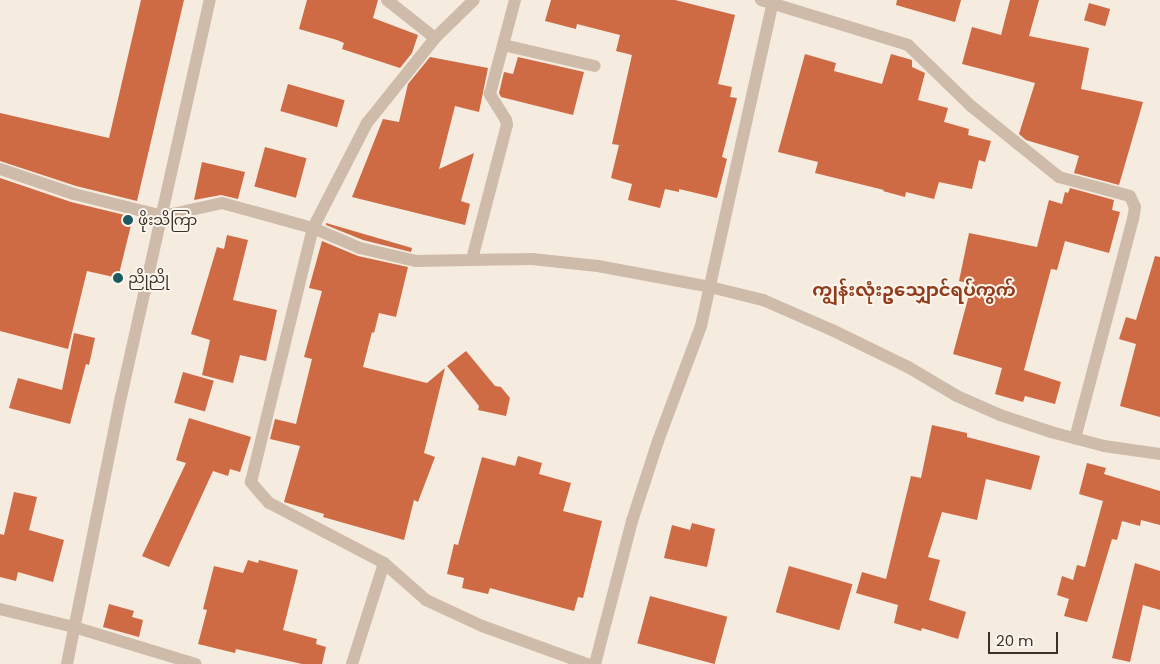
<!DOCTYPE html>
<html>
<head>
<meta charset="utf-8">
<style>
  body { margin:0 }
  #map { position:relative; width:1160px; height:664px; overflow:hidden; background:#f5ebdf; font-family:Poppins,"Noto Sans Myanmar",sans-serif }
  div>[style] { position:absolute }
  .building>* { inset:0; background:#ce6a44; transform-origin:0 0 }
  .minor>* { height:12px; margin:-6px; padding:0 6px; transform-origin:6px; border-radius:6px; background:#cebbaa }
  .dots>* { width:14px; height:14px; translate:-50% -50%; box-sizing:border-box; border:2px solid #fbf5ec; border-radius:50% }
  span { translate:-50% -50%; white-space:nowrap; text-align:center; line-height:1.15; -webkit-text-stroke:4px #fbf5ec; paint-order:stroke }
  .poi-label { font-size:15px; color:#3b302a }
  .left { translate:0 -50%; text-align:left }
  .quarter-label { font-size:18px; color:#903c1d; font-weight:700 }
  .scale { position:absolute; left:988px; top:632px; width:70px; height:22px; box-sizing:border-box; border:2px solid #3b302a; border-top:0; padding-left:6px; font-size:15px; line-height:18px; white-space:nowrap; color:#3b302a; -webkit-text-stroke:4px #fbf5ec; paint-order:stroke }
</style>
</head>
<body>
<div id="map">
  <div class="building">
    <div style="clip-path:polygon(141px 0,184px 0,137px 201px,76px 186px,0 161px,0 113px,109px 138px)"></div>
    <div style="clip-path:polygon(307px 0,378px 0,373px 18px,418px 35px,412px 53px,400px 68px,342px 49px,344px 43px,337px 40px,299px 29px)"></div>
    <div style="clip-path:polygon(551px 0,675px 0,735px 15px,718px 84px,732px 87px,730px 97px,737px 98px,722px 157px,727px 159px,717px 198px,679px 189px,679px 192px,665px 189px,660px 208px,628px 200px,632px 184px,611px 178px,619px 145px,612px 144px,632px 55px,616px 51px,620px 35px,577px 24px,576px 29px,545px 21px)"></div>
    <div style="clip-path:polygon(897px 0,961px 0,955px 22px,896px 5px)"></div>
    <div style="clip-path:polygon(1010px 0,1039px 0,1029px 36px,1089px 48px,1081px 89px,1143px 102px,1119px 185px,1074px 173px,1079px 156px,1026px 140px,1019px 134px,1035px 83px,962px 64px,972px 27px,1001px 35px)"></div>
    <div style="left:1089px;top:3px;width:22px;height:18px;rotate:16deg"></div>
    <div style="clip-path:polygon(805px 54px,836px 63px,834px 71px,882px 84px,891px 54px,912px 60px,912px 67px,925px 73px,918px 100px,948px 108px,944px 122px,969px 129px,968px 135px,991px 141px,985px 162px,979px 160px,972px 189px,939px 182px,934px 199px,906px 192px,905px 197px,883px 191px,884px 190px,815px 173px,818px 162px,778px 152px)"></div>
    <div style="clip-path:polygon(430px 57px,488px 68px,479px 112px,455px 106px,439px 169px,474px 153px,461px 201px,470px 204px,465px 225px,352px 197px,383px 119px,399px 122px,408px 84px)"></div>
    <div style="clip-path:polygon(518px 57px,584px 72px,573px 115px,501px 97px,499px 93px,504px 72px,513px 74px)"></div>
    <div style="left:288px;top:84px;width:59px;height:28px;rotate:16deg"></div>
    <div style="left:265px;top:147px;width:43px;height:41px;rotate:15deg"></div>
    <div style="clip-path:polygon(202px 162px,245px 172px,238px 199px,221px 195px,194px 200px)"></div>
    <div style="clip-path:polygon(0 178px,71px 202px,133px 217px,118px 278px,87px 271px,68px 349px,0 331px)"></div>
    <div style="clip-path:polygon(1070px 188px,1114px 200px,1112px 210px,1120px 212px,1109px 253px,1065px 241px,1057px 270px,1051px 269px,1024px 370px,1061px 382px,1055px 404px,1025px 396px,1023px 402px,995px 394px,1002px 368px,953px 354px,972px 284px,959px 281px,969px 233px,1037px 247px,1049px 200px,1062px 204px,1065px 192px,1068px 193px)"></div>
    <div style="clip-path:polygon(326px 223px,412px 248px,411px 252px,363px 240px,326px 225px)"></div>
    <div style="clip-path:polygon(227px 235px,248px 240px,233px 300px,277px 310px,266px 361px,240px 355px,233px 383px,202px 375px,210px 340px,191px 334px,217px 247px,224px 249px)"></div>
    <div style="clip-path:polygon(322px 241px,358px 256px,408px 267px,396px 317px,379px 313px,374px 333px,372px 332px,363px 367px,427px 383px,445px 368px,424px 453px,435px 457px,418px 502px,414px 500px,404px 540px,323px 517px,324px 514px,284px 502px,300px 446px,270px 439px,275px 419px,296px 424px,312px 359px,304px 357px,322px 291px,309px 288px)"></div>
    <div style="clip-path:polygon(1155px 256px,1160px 257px,1160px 417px,1120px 406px,1136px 344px,1119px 339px,1126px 317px,1136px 320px)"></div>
    <div style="clip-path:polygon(74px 333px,95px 338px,89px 365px,86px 364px,70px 424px,9px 408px,18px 378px,62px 390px)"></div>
    <div style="clip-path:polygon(466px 351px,495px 386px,501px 387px,510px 398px,506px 416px,478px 410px,479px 406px,447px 366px)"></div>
    <div style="left:183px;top:372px;width:32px;height:32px;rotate:16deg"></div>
    <div style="clip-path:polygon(189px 418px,251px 437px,240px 472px,230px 469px,228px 476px,213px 471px,169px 567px,142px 556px,186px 463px,176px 460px)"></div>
    <div style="clip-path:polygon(932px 425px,967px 433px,967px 437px,1040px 456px,1031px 490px,986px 479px,977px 520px,942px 512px,928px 557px,940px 560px,929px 600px,966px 612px,958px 639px,922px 628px,921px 631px,894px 623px,898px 605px,856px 593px,862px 572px,886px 579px,911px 476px,921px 478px)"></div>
    <div style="clip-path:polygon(518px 456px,542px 463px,539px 474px,571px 483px,563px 511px,602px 521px,583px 598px,578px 597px,574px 611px,490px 588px,488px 594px,462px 588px,464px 578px,447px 574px,454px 544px,458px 545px,482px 457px,515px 466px)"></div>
    <div style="clip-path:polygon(1087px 463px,1106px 468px,1104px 474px,1160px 491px,1160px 525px,1141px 520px,1140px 526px,1122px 521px,1117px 540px,1112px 539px,1087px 622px,1064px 616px,1069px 599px,1057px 595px,1062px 576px,1073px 580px,1077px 565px,1085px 567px,1103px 501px,1079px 494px)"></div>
    <div style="clip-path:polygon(14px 492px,37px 497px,29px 530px,64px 540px,53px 582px,18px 572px,16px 581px,0 577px,0 534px,4px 535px)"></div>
    <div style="clip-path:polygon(692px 523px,715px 529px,707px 567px,664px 558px,672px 525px,690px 530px)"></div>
    <div style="clip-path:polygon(248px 560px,258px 563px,259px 560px,298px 570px,283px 630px,317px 639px,316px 644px,326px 647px,322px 664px,302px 664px,236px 649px,235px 653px,198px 644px,207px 610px,203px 609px,214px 566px,243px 573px)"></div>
    <div style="clip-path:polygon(1135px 563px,1160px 571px,1160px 610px,1143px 605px,1130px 662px,1112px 658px)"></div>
    <div style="left:789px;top:566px;width:66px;height:48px;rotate:16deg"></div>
    <div style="left:650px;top:596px;width:80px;height:49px;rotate:15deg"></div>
    <div style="clip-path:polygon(109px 604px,134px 611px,132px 617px,143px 620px,139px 637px,103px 627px)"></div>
  </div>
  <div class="minor">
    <div style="left:387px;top:0;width:61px;rotate:38.4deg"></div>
    <div style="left:761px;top:0;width:154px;rotate:17deg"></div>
    <div style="left:908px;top:45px;width:88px;rotate:44.1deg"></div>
    <div style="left:971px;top:106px;width:113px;rotate:38.9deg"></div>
    <div style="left:1059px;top:177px;width:73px;rotate:15deg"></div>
    <div style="left:1130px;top:196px;width:12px;rotate:66deg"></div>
    <div style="left:1135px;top:207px;width:12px;rotate:99deg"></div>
    <div style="left:1133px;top:219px;width:227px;rotate:104.8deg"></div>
    <div style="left:503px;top:45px;width:94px;rotate:12.9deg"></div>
    <div style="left:0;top:169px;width:78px;rotate:18.7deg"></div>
    <div style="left:74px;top:194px;width:92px;rotate:13.9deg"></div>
    <div style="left:163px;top:216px;width:60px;rotate:-12.4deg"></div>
    <div style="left:222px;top:203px;width:94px;rotate:15.4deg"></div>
    <div style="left:313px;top:228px;width:51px;rotate:23.1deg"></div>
    <div style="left:360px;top:248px;width:57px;rotate:13.1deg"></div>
    <div style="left:416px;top:261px;width:116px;rotate:-1deg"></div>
    <div style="left:532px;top:259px;width:66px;rotate:6.1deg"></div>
    <div style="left:598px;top:266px;width:114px;rotate:10.6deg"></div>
    <div style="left:710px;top:287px;width:55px;rotate:13.8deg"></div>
    <div style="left:763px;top:300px;width:75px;rotate:23.5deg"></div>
    <div style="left:832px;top:330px;width:85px;rotate:26deg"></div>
    <div style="left:908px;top:367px;width:57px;rotate:30.6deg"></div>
    <div style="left:957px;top:396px;width:47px;rotate:23.8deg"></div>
    <div style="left:1000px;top:415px;width:54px;rotate:18.4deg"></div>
    <div style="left:1051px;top:432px;width:55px;rotate:14.8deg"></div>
    <div style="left:1104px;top:446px;width:57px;rotate:8.1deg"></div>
    <div style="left:472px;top:259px;width:138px;rotate:-75.4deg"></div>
    <div style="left:507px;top:125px;width:5px;rotate:-101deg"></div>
    <div style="left:506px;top:120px;width:31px;rotate:-122deg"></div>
    <div style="left:490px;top:94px;width:97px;rotate:-75.1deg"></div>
    <div style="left:384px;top:563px;width:130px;rotate:-152.4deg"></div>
    <div style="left:269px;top:503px;width:28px;rotate:-131deg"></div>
    <div style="left:251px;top:482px;width:261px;rotate:-76.3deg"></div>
    <div style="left:313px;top:228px;width:118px;rotate:-62.8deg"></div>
    <div style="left:367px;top:123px;width:109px;rotate:-51.3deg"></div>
    <div style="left:435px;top:38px;width:54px;rotate:-44.3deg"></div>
    <div style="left:0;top:609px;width:76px;rotate:13.7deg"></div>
    <div style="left:74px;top:627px;width:127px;rotate:16.9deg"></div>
    <div style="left:67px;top:664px;width:272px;rotate:-78.6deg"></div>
    <div style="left:121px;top:397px;width:407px;rotate:-77.4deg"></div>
    <div style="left:352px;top:664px;width:106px;rotate:-72.4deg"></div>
    <div style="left:384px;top:563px;width:56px;rotate:41.4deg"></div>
    <div style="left:426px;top:600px;width:62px;rotate:24.9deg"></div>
    <div style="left:482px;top:626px;width:112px;rotate:19.9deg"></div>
    <div style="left:595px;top:664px;width:148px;rotate:-75.5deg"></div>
    <div style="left:632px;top:521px;width:84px;rotate:-72deg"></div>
    <div style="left:658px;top:441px;width:123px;rotate:-69.5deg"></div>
    <div style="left:701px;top:326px;width:334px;rotate:-77.5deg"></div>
  </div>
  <div class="dots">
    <div style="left:128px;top:220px;background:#1c5960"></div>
    <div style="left:118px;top:278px;background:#1c5960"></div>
  </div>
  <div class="poi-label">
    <span class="left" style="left:138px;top:220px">ဖိုးသိကြာ</span>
    <span class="left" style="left:128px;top:278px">ညိုညို</span>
  </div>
  <div class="quarter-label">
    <span style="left:914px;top:290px">ကျွန်းလုံးဥသျှောင်ရပ်ကွက်</span>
  </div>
  <div class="scale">20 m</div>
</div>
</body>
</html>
